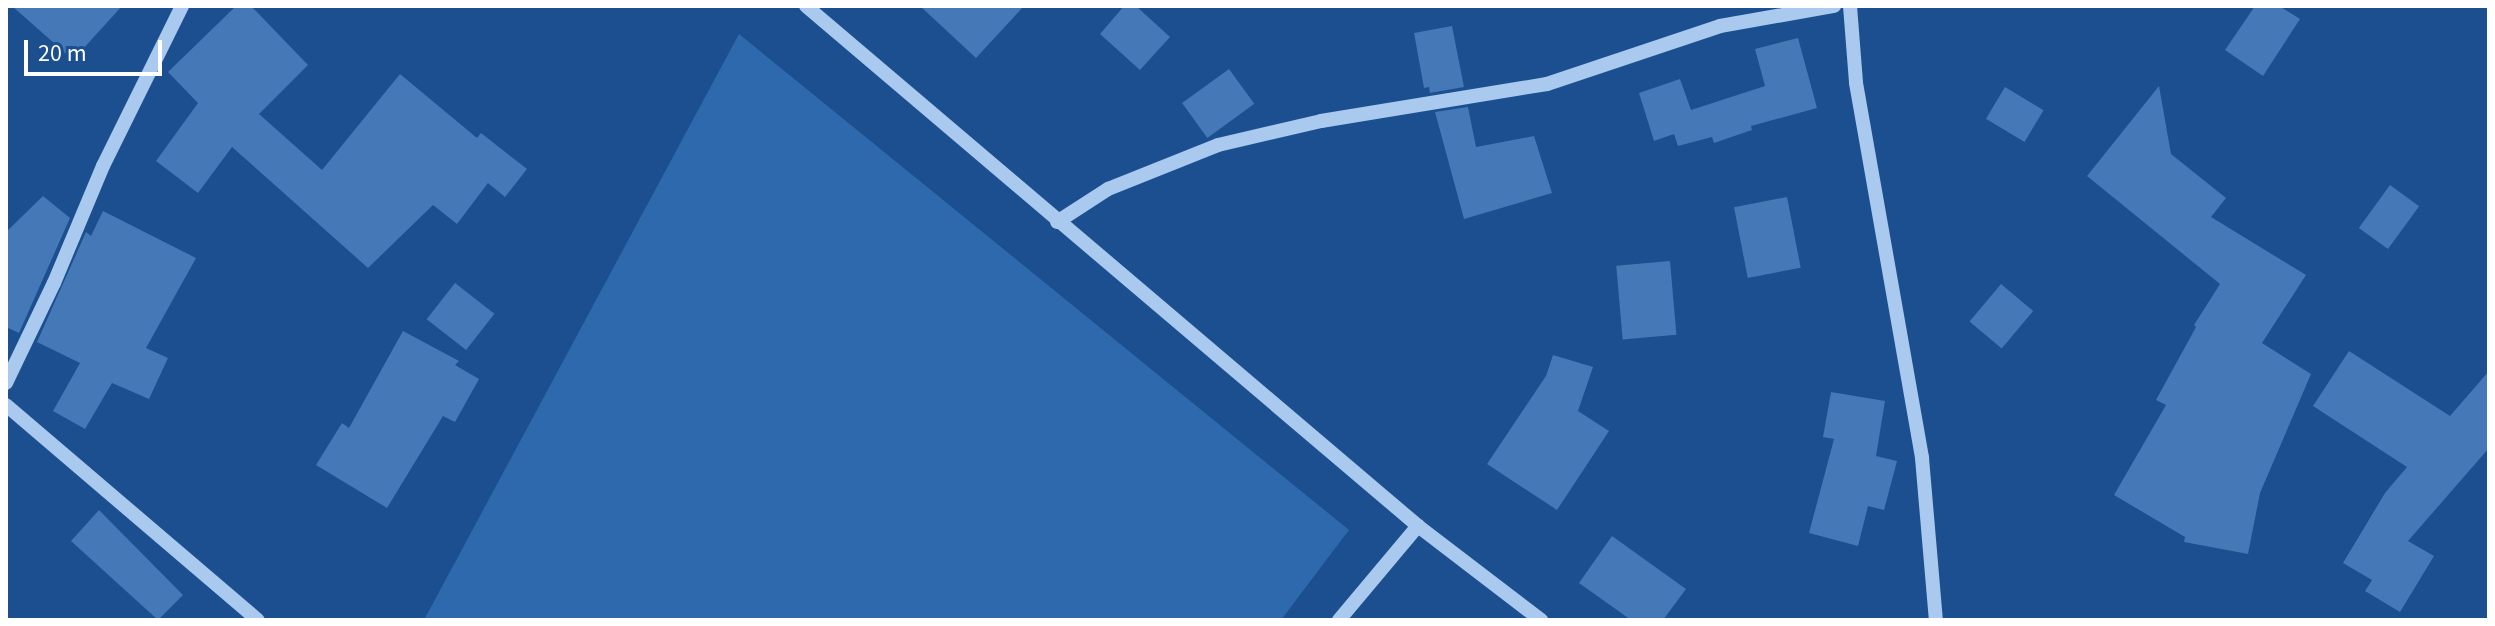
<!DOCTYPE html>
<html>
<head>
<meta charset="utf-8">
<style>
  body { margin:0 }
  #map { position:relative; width:2495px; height:626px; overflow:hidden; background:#1b4f8f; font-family:"Source Sans 3",sans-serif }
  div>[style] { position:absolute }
  .green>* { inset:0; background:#2e69ad }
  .building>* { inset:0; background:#4478b7; transform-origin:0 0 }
  .minor>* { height:14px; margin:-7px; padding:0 7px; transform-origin:7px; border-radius:7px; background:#a9c9ee }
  span { translate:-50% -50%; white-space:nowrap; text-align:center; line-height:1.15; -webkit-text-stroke:7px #1b4f8f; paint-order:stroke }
  .frame { position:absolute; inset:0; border:8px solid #fff; pointer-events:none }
  .scale { position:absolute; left:24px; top:40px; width:138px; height:36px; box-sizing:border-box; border:4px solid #fff; border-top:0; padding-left:10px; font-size:24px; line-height:28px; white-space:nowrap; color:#fff; -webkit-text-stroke:6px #1b4f8f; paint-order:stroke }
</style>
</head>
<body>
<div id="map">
  <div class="green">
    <div style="clip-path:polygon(739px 34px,1349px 530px,1281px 620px,424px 620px)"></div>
  </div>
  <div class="building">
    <div style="clip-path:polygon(12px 6px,122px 6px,73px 60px)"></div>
    <div style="clip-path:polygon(236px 6px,251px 6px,308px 65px,259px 114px,322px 170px,400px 74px,477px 138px,481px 133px,527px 169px,505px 197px,488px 183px,457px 224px,433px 205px,368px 268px,232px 147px,198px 193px,156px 161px,198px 103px,168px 72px)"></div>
    <div style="clip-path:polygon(920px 6px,1024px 6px,976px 58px)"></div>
    <div style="clip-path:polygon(1124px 6px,1136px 6px,1170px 37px,1140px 70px,1100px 34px)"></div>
    <div style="clip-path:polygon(2255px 6px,2279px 6px,2300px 19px,2263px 76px,2225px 50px)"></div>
    <div style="clip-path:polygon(1452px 26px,1464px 87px,1430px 93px,1429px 87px,1424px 88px,1414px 33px)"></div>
    <div style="clip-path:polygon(1798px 38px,1817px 108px,1751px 126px,1752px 130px,1714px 143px,1712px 137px,1678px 146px,1674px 134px,1654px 141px,1639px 93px,1680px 79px,1691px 110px,1765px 86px,1755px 49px)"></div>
    <div style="left:1229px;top:69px;width:43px;height:58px;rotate:54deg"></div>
    <div style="clip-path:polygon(2159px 86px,2171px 154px,2226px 198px,2211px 217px,2306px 275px,2262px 343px,2311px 374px,2260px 493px,2248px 554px,2184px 542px,2185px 537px,2114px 495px,2166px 405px,2156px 400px,2196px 327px,2194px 325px,2220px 284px,2087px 176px)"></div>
    <div style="left:2005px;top:87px;width:45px;height:37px;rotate:31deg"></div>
    <div style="clip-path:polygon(1468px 107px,1476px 147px,1534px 136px,1552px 193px,1464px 219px,1435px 112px)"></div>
    <div style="left:2390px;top:185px;width:36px;height:53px;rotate:36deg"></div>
    <div style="clip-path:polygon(43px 196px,70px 218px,19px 333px,6px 327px,6px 232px)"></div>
    <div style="left:1787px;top:197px;width:72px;height:54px;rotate:79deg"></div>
    <div style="clip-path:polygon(103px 211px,196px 258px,146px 348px,168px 358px,149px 399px,112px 383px,85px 429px,53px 411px,80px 363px,37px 342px,86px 232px,91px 236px)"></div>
    <div style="left:1670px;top:261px;width:74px;height:54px;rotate:85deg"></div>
    <div style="left:455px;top:283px;width:50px;height:46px;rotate:38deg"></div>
    <div style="left:2001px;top:284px;width:42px;height:49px;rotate:40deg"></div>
    <div style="clip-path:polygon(403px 331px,459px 361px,455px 365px,479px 379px,455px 422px,443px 416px,387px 508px,316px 465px,342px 423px,349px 428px)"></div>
    <div style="clip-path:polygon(2349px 351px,2450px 416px,2489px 371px,2489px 448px,2408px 541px,2434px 556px,2400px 612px,2365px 591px,2372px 580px,2343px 563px,2385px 493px,2407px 467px,2313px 406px)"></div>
    <div style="clip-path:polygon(1553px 355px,1593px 367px,1578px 411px,1609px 431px,1557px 510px,1487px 464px,1546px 376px)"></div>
    <div style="clip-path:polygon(1831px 392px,1885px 401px,1876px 456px,1897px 461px,1884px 510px,1868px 506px,1858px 546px,1809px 533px,1834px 439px,1823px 437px)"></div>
    <div style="clip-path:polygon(99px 510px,183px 595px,158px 620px,71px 541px)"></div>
    <div style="clip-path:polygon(1612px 536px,1686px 589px,1663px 620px,1631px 620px,1579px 583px)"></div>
  </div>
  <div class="minor">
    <div style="left:806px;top:6px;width:803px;rotate:40.35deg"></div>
    <div style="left:1418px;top:526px;width:155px;rotate:37.4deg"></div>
    <div style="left:1850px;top:6px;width:77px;rotate:85.5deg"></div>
    <div style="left:1856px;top:83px;width:381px;rotate:80deg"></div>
    <div style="left:1922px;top:458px;width:163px;rotate:85.1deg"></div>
    <div style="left:1057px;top:222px;width:61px;rotate:-32.9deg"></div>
    <div style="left:1108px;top:189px;width:118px;rotate:-21.8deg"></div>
    <div style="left:1218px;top:145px;width:106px;rotate:-13.1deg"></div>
    <div style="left:1321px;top:121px;width:229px;rotate:-9.3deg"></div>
    <div style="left:1547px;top:84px;width:182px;rotate:-18.5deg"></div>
    <div style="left:1720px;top:26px;width:116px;rotate:-10deg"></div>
    <div style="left:6px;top:383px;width:111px;rotate:-64.4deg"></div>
    <div style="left:54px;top:283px;width:127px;rotate:-67.3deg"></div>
    <div style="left:103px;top:166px;width:178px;rotate:-63.7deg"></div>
    <div style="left:6px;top:405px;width:331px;rotate:40.5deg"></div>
    <div style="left:1339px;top:620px;width:123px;rotate:-50deg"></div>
  </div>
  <div class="frame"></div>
  <div class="scale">20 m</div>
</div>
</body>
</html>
